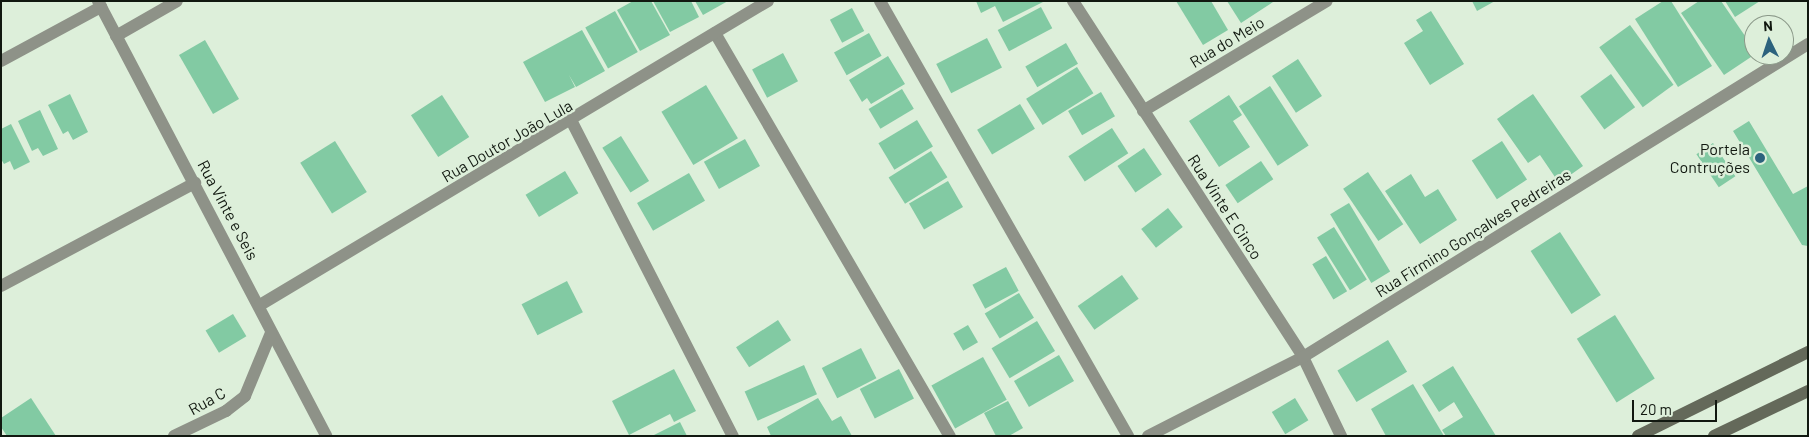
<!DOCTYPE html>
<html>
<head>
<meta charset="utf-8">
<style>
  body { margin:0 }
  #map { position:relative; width:1809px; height:437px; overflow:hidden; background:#ddefda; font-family:Barlow,sans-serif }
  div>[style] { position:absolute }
  .building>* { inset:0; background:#82caa3; transform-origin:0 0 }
  .lane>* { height:12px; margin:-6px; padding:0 6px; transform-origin:6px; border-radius:6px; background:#8e9288 }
  .street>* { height:12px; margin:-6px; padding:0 6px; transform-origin:6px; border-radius:6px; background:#8e9288 }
  .secondary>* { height:12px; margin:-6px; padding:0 6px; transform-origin:6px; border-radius:6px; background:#64695a }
  .dots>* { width:14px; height:14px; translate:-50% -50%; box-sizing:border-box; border:2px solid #ddefda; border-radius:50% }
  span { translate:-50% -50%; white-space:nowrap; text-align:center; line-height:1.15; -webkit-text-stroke:5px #ddefda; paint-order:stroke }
  .street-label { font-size:16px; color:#111810 }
  .poi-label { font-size:16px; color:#111810 }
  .right { translate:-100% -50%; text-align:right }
  .frame { position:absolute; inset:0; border:2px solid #111810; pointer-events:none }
  .north { position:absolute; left:1744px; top:15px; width:50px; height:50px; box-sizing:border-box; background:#ddefda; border:1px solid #8b9989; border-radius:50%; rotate:356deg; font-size:14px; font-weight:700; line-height:20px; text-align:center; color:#111810 }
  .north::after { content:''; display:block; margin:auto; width:18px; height:22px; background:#2c627d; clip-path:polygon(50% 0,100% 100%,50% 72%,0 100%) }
  .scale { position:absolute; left:1632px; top:400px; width:85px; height:22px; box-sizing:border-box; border:2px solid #111810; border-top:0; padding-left:6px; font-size:15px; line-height:18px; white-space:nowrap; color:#111810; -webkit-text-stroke:4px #ddefda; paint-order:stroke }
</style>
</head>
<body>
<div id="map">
  <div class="building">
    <div style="clip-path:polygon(633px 1px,651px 1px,670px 35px,640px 51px,617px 10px)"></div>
    <div style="clip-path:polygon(653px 1px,691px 1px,699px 17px,670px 32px)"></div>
    <div style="clip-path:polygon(695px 1px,728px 1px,703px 15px)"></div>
    <div style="clip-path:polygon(976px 1px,1045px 1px,1003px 22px,995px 6px,981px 13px)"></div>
    <div style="clip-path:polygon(1176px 1px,1211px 1px,1228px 30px,1203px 45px)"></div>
    <div style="clip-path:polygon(1227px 1px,1272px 1px,1273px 2px,1241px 23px)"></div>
    <div style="clip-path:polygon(1472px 1px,1495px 1px,1477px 11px)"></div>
    <div style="clip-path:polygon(1663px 1px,1671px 1px,1712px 66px,1678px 87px,1635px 19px)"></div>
    <div style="clip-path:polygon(1699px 1px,1721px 1px,1754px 49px,1754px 55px,1724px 75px,1681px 13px)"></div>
    <div style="clip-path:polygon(1725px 1px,1760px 1px,1735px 17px)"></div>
    <div style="left:1041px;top:7px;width:24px;height:49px;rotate:62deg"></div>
    <div style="left:852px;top:8px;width:26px;height:25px;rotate:62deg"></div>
    <div style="left:615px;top:11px;width:47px;height:34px;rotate:61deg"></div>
    <div style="clip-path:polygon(1431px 11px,1464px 64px,1430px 85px,1404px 43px,1423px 31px,1416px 20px)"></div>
    <div style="left:1630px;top:25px;width:74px;height:38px;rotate:54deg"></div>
    <div style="clip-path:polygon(582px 30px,605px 71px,576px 87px,569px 75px,575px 87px,545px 102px,523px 62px)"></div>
    <div style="left:869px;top:33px;width:26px;height:40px;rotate:61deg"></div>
    <div style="left:987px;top:38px;width:33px;height:57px;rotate:63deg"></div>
    <div style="left:205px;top:40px;width:68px;height:30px;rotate:60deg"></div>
    <div style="left:1066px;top:43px;width:24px;height:47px;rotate:60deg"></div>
    <div style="left:783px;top:53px;width:32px;height:35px;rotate:62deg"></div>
    <div style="clip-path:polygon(888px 56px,905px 84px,871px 104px,867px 98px,862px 102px,849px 80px)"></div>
    <div style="left:1298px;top:59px;width:44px;height:31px;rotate:57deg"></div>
    <div style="left:1077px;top:67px;width:31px;height:60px;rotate:58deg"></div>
    <div style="left:1611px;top:74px;width:41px;height:38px;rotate:54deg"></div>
    <div style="left:706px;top:85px;width:62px;height:52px;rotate:59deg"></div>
    <div style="left:1270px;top:86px;width:71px;height:37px;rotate:57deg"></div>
    <div style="left:902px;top:89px;width:23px;height:39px;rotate:59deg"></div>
    <div style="left:1101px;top:92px;width:28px;height:38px;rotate:60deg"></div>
    <div style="clip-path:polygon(70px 94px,88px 132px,73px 140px,68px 131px,63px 134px,48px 105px)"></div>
    <div style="clip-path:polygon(1533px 94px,1583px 166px,1559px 183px,1540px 155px,1528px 163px,1497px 119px)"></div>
    <div style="left:442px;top:95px;width:50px;height:37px;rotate:57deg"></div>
    <div style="clip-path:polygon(1229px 95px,1242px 115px,1233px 121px,1250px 147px,1219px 167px,1189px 121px)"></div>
    <div style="left:1020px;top:104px;width:29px;height:50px;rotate:59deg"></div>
    <div style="clip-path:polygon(40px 110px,58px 149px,43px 156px,38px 148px,32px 151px,18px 121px)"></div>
    <div style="left:917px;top:120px;width:31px;height:45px;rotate:59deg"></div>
    <div style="clip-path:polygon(1749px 121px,1793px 194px,1808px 186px,1808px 246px,1802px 245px,1733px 131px)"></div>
    <div style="clip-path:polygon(11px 124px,30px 162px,14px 170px,10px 161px,4px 164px,1px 159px,1px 129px)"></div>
    <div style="left:1112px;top:128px;width:30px;height:52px;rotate:57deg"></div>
    <div style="left:621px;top:136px;width:53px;height:22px;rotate:58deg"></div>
    <div style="left:745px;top:139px;width:31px;height:47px;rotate:61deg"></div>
    <div style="left:335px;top:141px;width:60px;height:41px;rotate:58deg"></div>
    <div style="left:1502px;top:141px;width:46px;height:36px;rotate:57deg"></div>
    <div style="left:1713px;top:143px;width:40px;height:20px;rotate:56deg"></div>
    <div style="left:1144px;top:148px;width:32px;height:32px;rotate:56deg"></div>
    <div style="left:931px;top:151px;width:31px;height:50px;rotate:58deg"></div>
    <div style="left:1261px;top:161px;width:22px;height:43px;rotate:56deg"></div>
    <div style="left:565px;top:171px;width:26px;height:46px;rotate:59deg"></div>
    <div style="left:1368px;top:172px;width:63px;height:30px;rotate:56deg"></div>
    <div style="left:689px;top:173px;width:32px;height:60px;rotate:60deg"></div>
    <div style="clip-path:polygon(1411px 174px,1425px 197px,1438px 189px,1457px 220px,1420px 244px,1385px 191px)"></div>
    <div style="left:948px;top:181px;width:30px;height:45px;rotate:60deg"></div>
    <div style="left:1349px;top:203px;width:80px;height:22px;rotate:59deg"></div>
    <div style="left:1168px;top:208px;width:24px;height:34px;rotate:52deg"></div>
    <div style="left:1334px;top:227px;width:62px;height:20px;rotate:58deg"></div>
    <div style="left:1560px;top:232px;width:75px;height:35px;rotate:57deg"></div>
    <div style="left:1326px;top:256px;width:41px;height:16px;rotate:59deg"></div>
    <div style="left:1006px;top:267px;width:27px;height:38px;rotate:62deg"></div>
    <div style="left:1122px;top:275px;width:29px;height:54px;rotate:55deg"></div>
    <div style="left:567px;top:281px;width:35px;height:51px;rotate:63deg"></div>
    <div style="left:1019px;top:293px;width:29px;height:40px;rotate:59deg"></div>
    <div style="left:233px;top:314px;width:26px;height:32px;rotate:59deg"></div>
    <div style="left:1615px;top:315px;width:75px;height:45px;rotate:58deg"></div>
    <div style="left:778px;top:320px;width:24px;height:50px;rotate:57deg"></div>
    <div style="left:1037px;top:321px;width:35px;height:53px;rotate:59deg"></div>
    <div style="left:968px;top:325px;width:20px;height:17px;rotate:60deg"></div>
    <div style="left:1388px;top:340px;width:37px;height:59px;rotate:59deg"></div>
    <div style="left:861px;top:348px;width:34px;height:44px;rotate:63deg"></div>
    <div style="left:1059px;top:355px;width:30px;height:52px;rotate:60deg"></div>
    <div style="left:983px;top:357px;width:49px;height:59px;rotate:61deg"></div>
    <div style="left:804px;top:365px;width:32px;height:65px;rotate:66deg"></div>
    <div style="clip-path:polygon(1453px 366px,1496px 436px,1446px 436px,1442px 430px,1463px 417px,1454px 402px,1439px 412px,1422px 385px)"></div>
    <div style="clip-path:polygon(674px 369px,696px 411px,674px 422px,670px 414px,629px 435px,612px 401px)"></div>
    <div style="left:899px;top:369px;width:33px;height:44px;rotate:63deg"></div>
    <div style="clip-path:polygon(1413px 384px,1444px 436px,1386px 436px,1371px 409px)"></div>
    <div style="clip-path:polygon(31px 398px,56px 436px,7px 436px,1px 427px,1px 418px)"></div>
    <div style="clip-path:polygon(818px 398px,832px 421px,841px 416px,852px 436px,771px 436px,767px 427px)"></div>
    <div style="left:1295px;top:398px;width:26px;height:27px;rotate:59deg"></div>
    <div style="clip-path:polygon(1008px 401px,1023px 428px,1009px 436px,996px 436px,984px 413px)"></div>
    <div style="clip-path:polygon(680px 422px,687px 436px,652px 436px)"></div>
  </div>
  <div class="lane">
    <div style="left:1px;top:286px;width:220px;rotate:-28deg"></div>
  </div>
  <div class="street">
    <div style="left:98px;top:1px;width:491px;rotate:62.3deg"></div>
    <div style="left:880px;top:1px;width:501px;rotate:60.31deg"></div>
    <div style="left:1073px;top:1px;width:424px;rotate:57.1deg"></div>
    <div style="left:1303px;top:357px;width:88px;rotate:64.3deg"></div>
    <div style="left:715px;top:33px;width:467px;rotate:59.8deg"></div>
    <div style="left:116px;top:36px;width:70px;rotate:-29.8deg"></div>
    <div style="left:1px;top:61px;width:114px;rotate:-28.4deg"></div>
    <div style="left:1143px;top:111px;width:214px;rotate:-30.9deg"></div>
    <div style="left:572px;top:122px;width:353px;rotate:62.9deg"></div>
    <div style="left:260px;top:305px;width:592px;rotate:-30.9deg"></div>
    <div style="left:174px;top:436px;width:58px;rotate:-25.7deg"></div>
    <div style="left:226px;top:411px;width:24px;rotate:-38deg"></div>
    <div style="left:245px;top:396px;width:68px;rotate:-67.6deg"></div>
    <div style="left:1148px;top:436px;width:174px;rotate:-27deg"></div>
    <div style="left:1303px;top:357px;width:594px;rotate:-31.79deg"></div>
  </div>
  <div class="secondary">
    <div style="left:1638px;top:436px;width:190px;rotate:-26.3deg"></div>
    <div style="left:1714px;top:436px;width:104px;rotate:-25.6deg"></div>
  </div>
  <div class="dots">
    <div style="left:1760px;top:158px;background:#2c627d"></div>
  </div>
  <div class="street-label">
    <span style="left:1227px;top:42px;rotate:-31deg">Rua do Meio</span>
    <span style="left:507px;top:141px;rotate:-30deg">Rua Doutor João Lula</span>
    <span style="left:1225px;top:207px;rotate:57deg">Rua Vinte E Cinco</span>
    <span style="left:228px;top:210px;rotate:62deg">Rua Vinte e Seis</span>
    <span style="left:1473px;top:233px;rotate:-32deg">Rua Firmino Gonçalves Pedreiras</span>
    <span style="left:207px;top:401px;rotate:-29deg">Rua C</span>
  </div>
  <div class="poi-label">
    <span class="right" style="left:1750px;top:158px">Portela<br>Contruções</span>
  </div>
  <div class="frame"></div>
  <div class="north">N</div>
  <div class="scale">20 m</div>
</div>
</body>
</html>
